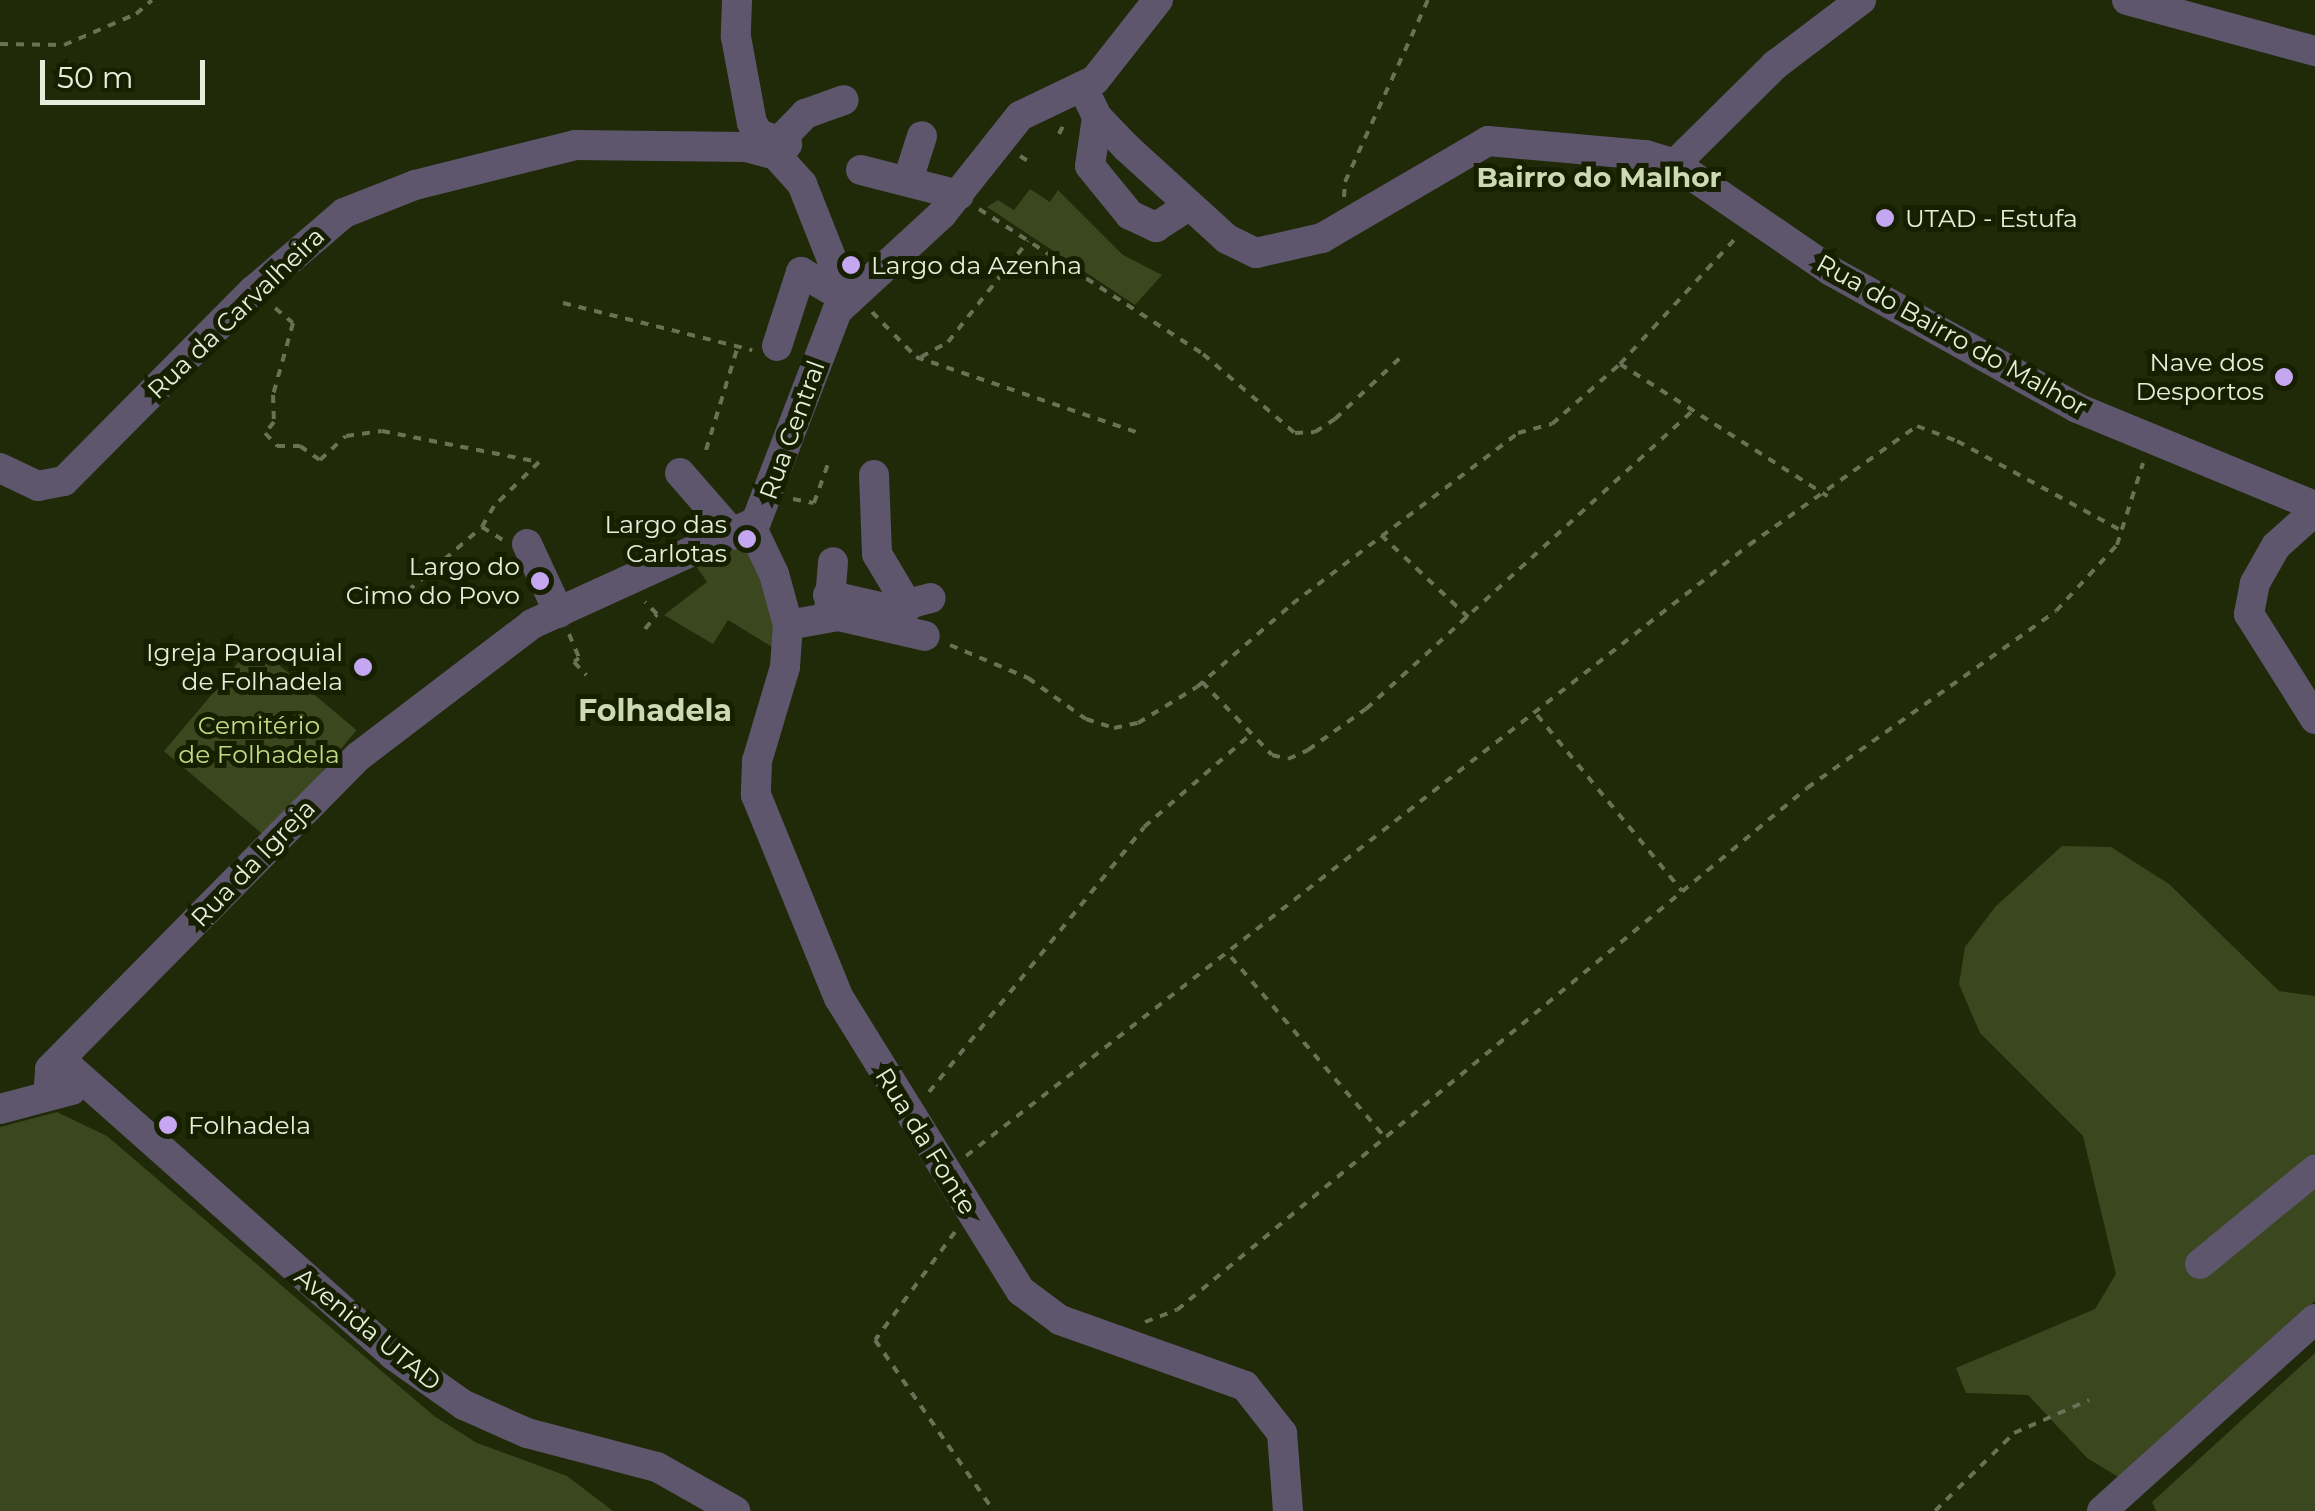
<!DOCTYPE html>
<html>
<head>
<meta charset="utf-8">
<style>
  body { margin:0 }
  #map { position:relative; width:2315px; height:1511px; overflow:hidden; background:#202908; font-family:Montserrat,sans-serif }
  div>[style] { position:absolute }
  .green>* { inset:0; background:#3b471f; transform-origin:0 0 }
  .path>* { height:4px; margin-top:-2px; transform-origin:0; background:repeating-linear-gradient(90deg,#6a7156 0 8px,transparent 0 16px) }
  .minor>* { height:30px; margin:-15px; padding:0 15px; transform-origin:15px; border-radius:15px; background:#5e566c }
  .dots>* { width:28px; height:28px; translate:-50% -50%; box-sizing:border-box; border:5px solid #171f01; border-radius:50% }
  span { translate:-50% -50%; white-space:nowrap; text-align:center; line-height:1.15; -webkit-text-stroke:10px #171f01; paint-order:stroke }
  .poi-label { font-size:25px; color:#e7edda }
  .left { translate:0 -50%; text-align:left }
  .right { translate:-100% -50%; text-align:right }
  .street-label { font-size:25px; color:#e7edda }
  .park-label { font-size:25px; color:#bfda85 }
  .neighbourhood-label { font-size:28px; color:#ccd9b3; font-weight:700 }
  .quarter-label { font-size:30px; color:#ccd9b3; font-weight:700 }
  .scale { position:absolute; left:40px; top:60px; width:165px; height:45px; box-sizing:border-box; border:5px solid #e7edda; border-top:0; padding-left:12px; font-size:30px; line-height:35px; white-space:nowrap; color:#e7edda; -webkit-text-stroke:8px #171f01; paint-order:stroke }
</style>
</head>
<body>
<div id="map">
  <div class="green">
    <div style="clip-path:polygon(1030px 189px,1050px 202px,1058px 190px,1123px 255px,1162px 275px,1135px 305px,987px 207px,998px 200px,1014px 210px)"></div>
    <div style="clip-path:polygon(731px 548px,749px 551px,775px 605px,774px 648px,728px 620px,713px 644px,664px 615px,707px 582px,692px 560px)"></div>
    <div style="left:254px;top:644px;width:134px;height:140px;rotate:40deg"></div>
    <div style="clip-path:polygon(2062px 846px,2111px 847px,2169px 884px,2279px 991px,2315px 996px,2315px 1301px,2120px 1478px,2087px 1458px,2028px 1395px,1966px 1393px,1956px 1368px,2095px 1309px,2116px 1274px,2083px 1136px,1980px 1033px,1959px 984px,1965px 947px,1995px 907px)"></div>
    <div style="clip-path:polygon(57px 1112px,107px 1136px,434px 1416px,477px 1443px,567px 1476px,613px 1511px,0 1511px,0 1127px)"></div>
    <div style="clip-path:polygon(2315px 1353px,2315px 1511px,2156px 1511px,2152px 1502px)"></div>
  </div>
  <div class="path">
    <div style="left:0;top:44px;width:64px;rotate:0.9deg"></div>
    <div style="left:64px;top:45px;width:78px;rotate:-23.3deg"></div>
    <div style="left:136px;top:14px;width:21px;rotate:-41deg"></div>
    <div style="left:1059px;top:134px;width:11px;rotate:-63deg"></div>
    <div style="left:1020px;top:156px;width:15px;rotate:32deg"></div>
    <div style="left:1344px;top:197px;width:15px;rotate:-86deg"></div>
    <div style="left:1345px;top:182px;width:200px;rotate:-65.5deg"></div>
    <div style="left:979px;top:209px;width:267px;rotate:32.9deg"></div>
    <div style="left:1203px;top:354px;width:121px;rotate:40.7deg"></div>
    <div style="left:1295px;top:433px;width:20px;rotate:-3deg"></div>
    <div style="left:1315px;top:432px;width:24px;rotate:-33deg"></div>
    <div style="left:1335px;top:419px;width:92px;rotate:-43.2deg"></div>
    <div style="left:563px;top:303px;width:195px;rotate:14deg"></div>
    <div style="left:275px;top:308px;width:23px;rotate:40deg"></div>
    <div style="left:293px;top:323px;width:75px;rotate:105.5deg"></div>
    <div style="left:273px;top:395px;width:27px;rotate:88deg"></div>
    <div style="left:274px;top:422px;width:14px;rotate:129deg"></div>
    <div style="left:265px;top:433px;width:18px;rotate:47deg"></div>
    <div style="left:277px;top:446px;width:23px"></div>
    <div style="left:300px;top:446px;width:24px;rotate:35deg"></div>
    <div style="left:320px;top:460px;width:35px;rotate:-43deg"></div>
    <div style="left:346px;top:436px;width:36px;rotate:-8deg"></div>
    <div style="left:382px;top:431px;width:160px;rotate:11.2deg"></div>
    <div style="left:539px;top:462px;width:63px;rotate:135.6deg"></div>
    <div style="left:494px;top:506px;width:24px;rotate:120deg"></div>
    <div style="left:872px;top:312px;width:63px;rotate:45.6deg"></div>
    <div style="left:916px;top:357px;width:236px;rotate:18.8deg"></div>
    <div style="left:921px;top:357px;width:31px;rotate:-29deg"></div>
    <div style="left:948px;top:342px;width:129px;rotate:-51.6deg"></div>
    <div style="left:1620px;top:364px;width:246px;rotate:32.5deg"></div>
    <div style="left:706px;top:450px;width:109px;rotate:-72.9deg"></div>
    <div style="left:793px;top:499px;width:21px;rotate:11deg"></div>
    <div style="left:814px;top:503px;width:45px;rotate:-70.3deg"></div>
    <div style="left:1381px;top:535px;width:120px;rotate:43.3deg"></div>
    <div style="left:396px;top:601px;width:113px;rotate:-40.7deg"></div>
    <div style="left:482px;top:527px;width:26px;rotate:32deg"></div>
    <div style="left:645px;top:629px;width:19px;rotate:-51deg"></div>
    <div style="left:657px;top:614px;width:17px;rotate:-135deg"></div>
    <div style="left:569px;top:634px;width:26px;rotate:67deg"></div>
    <div style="left:579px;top:658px;width:6px;rotate:141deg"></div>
    <div style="left:574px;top:662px;width:18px;rotate:47deg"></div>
    <div style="left:950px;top:645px;width:85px;rotate:22.9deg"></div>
    <div style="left:1028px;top:678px;width:71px;rotate:35.3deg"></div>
    <div style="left:1086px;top:719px;width:29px;rotate:18deg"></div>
    <div style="left:1114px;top:728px;width:25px;rotate:-12deg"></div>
    <div style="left:1138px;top:723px;width:69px;rotate:-31.4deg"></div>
    <div style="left:1197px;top:687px;width:126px;rotate:-41.1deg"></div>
    <div style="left:1292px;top:604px;width:283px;rotate:-37.1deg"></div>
    <div style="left:1518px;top:433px;width:35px;rotate:-15deg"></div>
    <div style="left:1552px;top:424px;width:91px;rotate:-41.4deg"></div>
    <div style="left:1620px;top:364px;width:171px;rotate:-47.4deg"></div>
    <div style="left:1202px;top:682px;width:101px;rotate:46.2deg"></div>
    <div style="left:1272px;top:755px;width:16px;rotate:14deg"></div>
    <div style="left:1288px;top:759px;width:22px;rotate:-24deg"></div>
    <div style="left:1308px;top:750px;width:71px;rotate:-35.3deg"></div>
    <div style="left:1366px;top:709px;width:444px;rotate:-42.4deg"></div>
    <div style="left:1537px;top:715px;width:228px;rotate:50.5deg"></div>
    <div style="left:1231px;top:957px;width:235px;rotate:49.5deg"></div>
    <div style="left:929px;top:1092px;width:341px;rotate:-50.9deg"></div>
    <div style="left:1144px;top:827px;width:140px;rotate:-41deg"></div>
    <div style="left:966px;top:1156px;width:993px;rotate:-37.97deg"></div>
    <div style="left:1749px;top:545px;width:206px;rotate:-35.3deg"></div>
    <div style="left:1917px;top:426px;width:43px;rotate:20.6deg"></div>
    <div style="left:1957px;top:441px;width:188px;rotate:28.6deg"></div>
    <div style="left:955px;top:1232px;width:134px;rotate:126.5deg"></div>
    <div style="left:875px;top:1340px;width:208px;rotate:55.2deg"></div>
    <div style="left:1145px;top:1322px;width:34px;rotate:-21deg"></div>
    <div style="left:1177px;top:1310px;width:818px;rotate:-39.64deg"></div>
    <div style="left:1807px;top:788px;width:305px;rotate:-35.4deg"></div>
    <div style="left:2056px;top:611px;width:90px;rotate:-47.3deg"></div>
    <div style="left:2117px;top:545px;width:86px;rotate:-72.4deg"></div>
    <div style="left:1935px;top:1511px;width:111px;rotate:-44.6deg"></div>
    <div style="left:2014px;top:1433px;width:82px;rotate:-23.7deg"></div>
  </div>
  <div class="minor">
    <div style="left:737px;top:0;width:37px;rotate:92deg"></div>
    <div style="left:736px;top:37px;width:87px;rotate:79.5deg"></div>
    <div style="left:752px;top:123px;width:13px;rotate:58deg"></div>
    <div style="left:759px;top:134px;width:30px;rotate:20deg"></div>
    <div style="left:2127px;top:0;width:195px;rotate:15.2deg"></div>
    <div style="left:1084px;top:90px;width:30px;rotate:64deg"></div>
    <div style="left:1097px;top:117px;width:43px;rotate:45.9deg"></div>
    <div style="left:1127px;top:148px;width:135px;rotate:42.3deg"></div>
    <div style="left:1227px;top:239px;width:32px;rotate:26deg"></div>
    <div style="left:1256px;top:253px;width:68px;rotate:-12.8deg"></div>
    <div style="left:1322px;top:238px;width:192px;rotate:-30.3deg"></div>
    <div style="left:1488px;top:141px;width:159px;rotate:5.1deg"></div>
    <div style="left:1646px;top:155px;width:30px;rotate:17deg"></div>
    <div style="left:1675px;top:164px;width:189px;rotate:34.4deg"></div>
    <div style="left:1831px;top:271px;width:282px;rotate:29.1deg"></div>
    <div style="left:2077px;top:408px;width:257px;rotate:22.4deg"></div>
    <div style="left:1097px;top:117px;width:49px;rotate:98.1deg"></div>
    <div style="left:1090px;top:166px;width:63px;rotate:50.8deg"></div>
    <div style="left:1130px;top:215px;width:29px;rotate:25deg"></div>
    <div style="left:1156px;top:227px;width:40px;rotate:-32.9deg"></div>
    <div style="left:781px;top:139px;width:35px;rotate:-46deg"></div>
    <div style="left:805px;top:114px;width:41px;rotate:-19.7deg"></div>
    <div style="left:1675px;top:164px;width:141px;rotate:-44.7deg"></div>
    <div style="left:1775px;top:65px;width:108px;rotate:-37.1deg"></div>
    <div style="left:861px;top:170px;width:101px;rotate:14.3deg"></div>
    <div style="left:908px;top:180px;width:46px;rotate:-72.3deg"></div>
    <div style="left:777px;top:346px;width:78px;rotate:-72deg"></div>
    <div style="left:801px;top:272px;width:55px;rotate:30.8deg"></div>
    <div style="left:0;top:468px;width:42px;rotate:25.3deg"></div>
    <div style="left:38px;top:486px;width:26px;rotate:-11deg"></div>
    <div style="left:64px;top:481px;width:268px;rotate:-45.2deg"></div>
    <div style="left:253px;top:291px;width:120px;rotate:-40.6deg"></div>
    <div style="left:344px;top:213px;width:76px;rotate:-21.5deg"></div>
    <div style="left:415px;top:185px;width:165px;rotate:-14deg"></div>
    <div style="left:575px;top:145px;width:171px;rotate:0.7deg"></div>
    <div style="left:746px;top:147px;width:31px;rotate:15deg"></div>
    <div style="left:776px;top:155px;width:39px;rotate:48deg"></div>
    <div style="left:802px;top:184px;width:125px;rotate:68.4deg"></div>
    <div style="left:680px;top:473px;width:82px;rotate:48.9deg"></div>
    <div style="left:874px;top:475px;width:79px;rotate:87.8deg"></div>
    <div style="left:877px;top:554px;width:61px;rotate:59.2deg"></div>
    <div style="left:2315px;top:511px;width:52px;rotate:138.1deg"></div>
    <div style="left:2276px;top:546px;width:43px;rotate:119.6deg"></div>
    <div style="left:2255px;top:583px;width:32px;rotate:101deg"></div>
    <div style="left:2249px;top:614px;width:124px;rotate:57.8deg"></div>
    <div style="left:751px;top:526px;width:53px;rotate:64.4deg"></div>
    <div style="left:774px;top:574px;width:53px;rotate:74.6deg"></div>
    <div style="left:788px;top:625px;width:42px;rotate:94.1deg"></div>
    <div style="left:785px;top:667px;width:98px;rotate:106.6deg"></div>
    <div style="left:757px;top:761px;width:34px;rotate:92deg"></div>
    <div style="left:756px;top:795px;width:219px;rotate:67.8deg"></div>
    <div style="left:839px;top:998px;width:345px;rotate:58.2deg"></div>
    <div style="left:1021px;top:1291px;width:49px;rotate:36.6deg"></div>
    <div style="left:1060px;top:1320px;width:196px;rotate:19.6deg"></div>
    <div style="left:1245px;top:1386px;width:60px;rotate:51.8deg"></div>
    <div style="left:1282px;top:1433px;width:78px;rotate:85.6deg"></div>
    <div style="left:527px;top:544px;width:76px;rotate:65.1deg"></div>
    <div style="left:828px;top:595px;width:63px;rotate:12.9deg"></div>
    <div style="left:889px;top:609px;width:43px;rotate:-14.7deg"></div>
    <div style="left:829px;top:613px;width:51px;rotate:-85.5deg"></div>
    <div style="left:788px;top:625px;width:51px;rotate:-10.2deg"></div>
    <div style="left:838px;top:616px;width:89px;rotate:12.9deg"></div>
    <div style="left:53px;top:1067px;width:17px;rotate:3deg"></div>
    <div style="left:70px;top:1068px;width:432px;rotate:41.6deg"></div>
    <div style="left:393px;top:1355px;width:87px;rotate:35.2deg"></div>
    <div style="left:464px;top:1405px;width:69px;rotate:24deg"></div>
    <div style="left:527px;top:1433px;width:134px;rotate:14.7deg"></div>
    <div style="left:657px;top:1467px;width:90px;rotate:29.4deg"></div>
    <div style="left:63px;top:1091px;width:15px;rotate:-157deg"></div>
    <div style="left:49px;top:1085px;width:16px;rotate:-86deg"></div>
    <div style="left:50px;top:1069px;width:440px;rotate:-45.4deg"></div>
    <div style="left:359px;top:756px;width:218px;rotate:-37.3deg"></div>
    <div style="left:532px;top:624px;width:246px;rotate:-24.5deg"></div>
    <div style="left:756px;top:522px;width:226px;rotate:-69deg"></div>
    <div style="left:837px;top:311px;width:143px;rotate:-42.7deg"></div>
    <div style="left:942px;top:214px;width:125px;rotate:-51.5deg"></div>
    <div style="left:1020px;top:116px;width:83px;rotate:-25.6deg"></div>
    <div style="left:1095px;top:80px;width:102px;rotate:-51.8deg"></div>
    <div style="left:0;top:1109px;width:74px;rotate:-14.8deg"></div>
    <div style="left:2200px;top:1264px;width:149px;rotate:-39.3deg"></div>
    <div style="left:2102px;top:1511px;width:287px;rotate:-42deg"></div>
  </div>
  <div class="dots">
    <div style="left:1885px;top:218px;background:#c5a6f1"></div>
    <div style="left:851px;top:265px;background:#c5a6f1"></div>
    <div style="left:2284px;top:377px;background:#c5a6f1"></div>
    <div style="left:747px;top:539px;background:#c5a6f1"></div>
    <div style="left:540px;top:581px;background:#c5a6f1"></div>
    <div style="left:363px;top:667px;background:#c5a6f1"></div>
    <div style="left:168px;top:1125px;background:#c5a6f1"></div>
  </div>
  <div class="poi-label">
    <span class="left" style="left:1905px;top:218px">UTAD - Estufa</span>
    <span class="left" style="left:871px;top:265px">Largo da Azenha</span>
    <span class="right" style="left:2264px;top:377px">Nave dos<br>Desportos</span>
    <span class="right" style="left:727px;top:539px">Largo das<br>Carlotas</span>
    <span class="right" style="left:520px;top:581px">Largo do<br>Cimo do Povo</span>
    <span class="right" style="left:343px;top:667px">Igreja Paroquial<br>de Folhadela</span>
    <span class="left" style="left:188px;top:1125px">Folhadela</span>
  </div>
  <div class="street-label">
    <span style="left:236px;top:313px;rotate:-44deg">Rua da Carvalheira</span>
    <span style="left:1952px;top:335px;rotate:29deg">Rua do Bairro do Malhor</span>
    <span style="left:792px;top:430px;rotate:-70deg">Rua Central</span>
    <span style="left:253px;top:863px;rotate:-46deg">Rua da Igreja</span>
    <span style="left:926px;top:1141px;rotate:58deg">Rua da Fonte</span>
    <span style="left:368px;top:1329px;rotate:39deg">Avenida UTAD</span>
  </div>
  <div class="park-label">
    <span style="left:259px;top:740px">Cemitério<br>de Folhadela</span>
  </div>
  <div class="neighbourhood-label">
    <span style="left:1599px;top:177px">Bairro do Malhor</span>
  </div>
  <div class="quarter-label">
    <span style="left:655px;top:711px">Folhadela</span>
  </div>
  <div class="scale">50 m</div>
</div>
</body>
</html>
